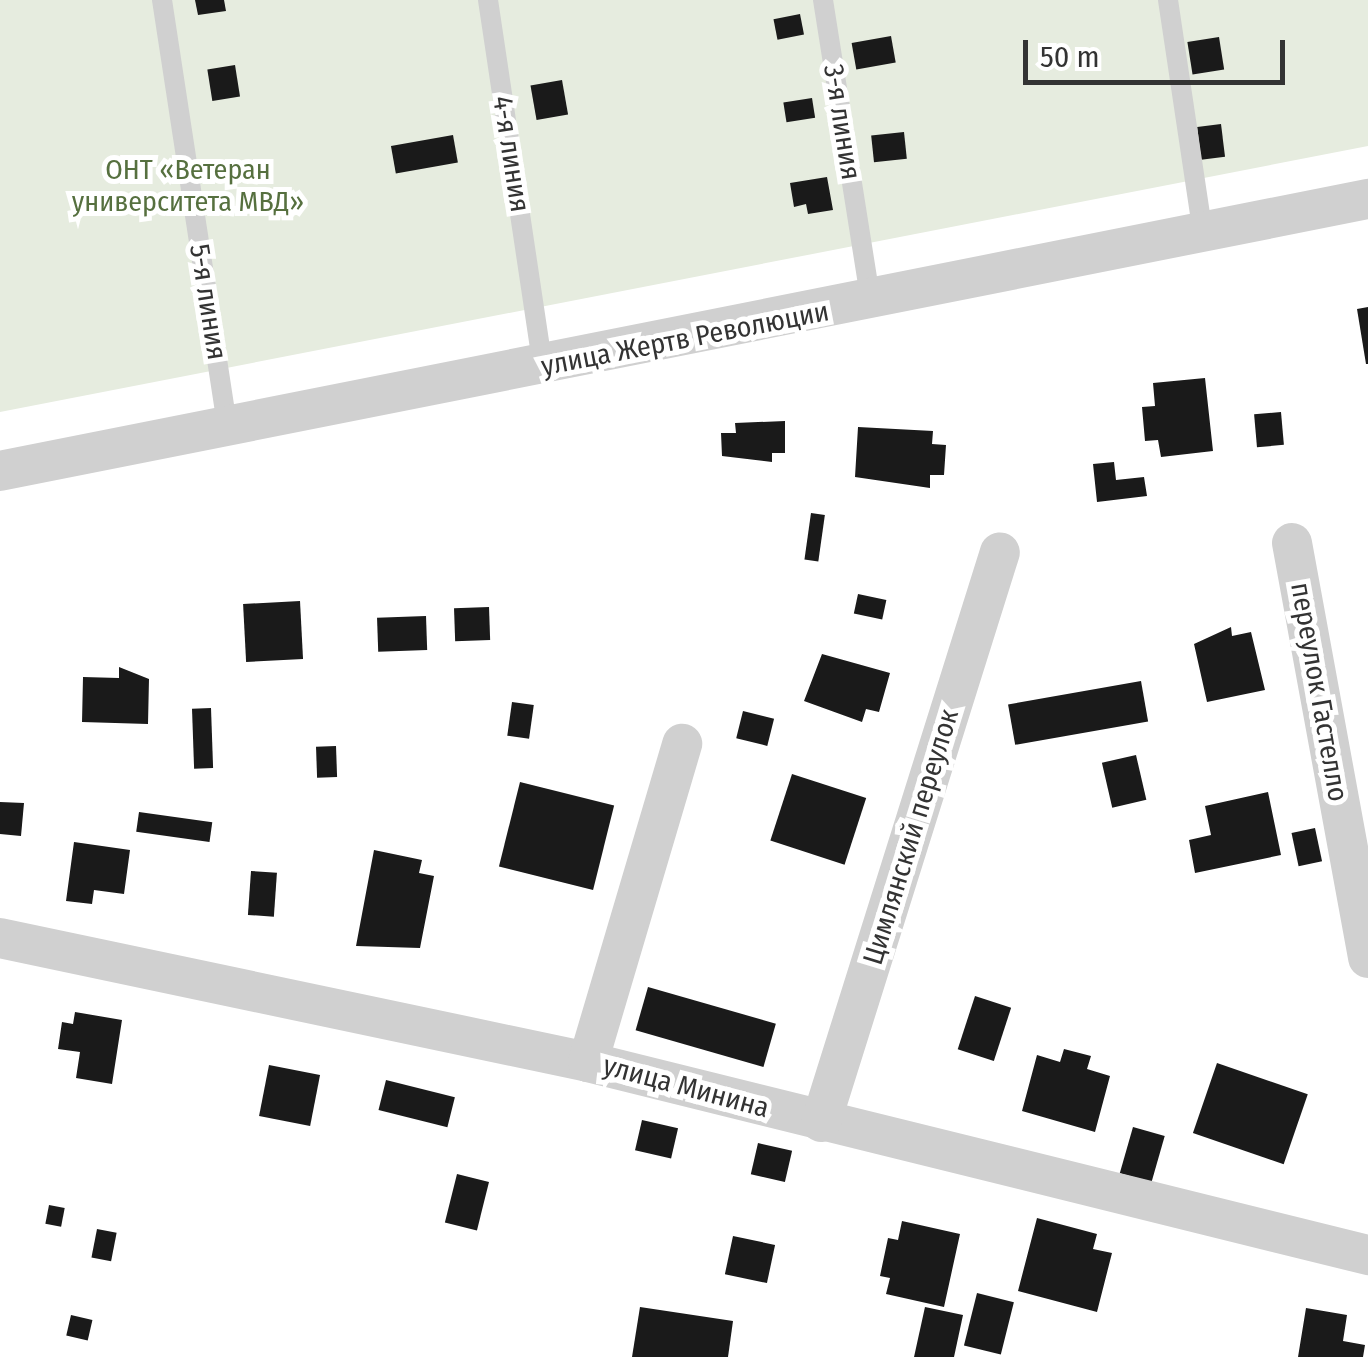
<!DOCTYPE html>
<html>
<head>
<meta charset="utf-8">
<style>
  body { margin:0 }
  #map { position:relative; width:1368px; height:1357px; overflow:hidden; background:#fff; font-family:"Fira Sans Condensed",sans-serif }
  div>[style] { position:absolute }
  .green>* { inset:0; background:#e6ecdf }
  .building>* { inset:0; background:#1a1a1a; transform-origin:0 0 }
  .lane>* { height:20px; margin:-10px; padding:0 10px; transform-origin:10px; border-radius:10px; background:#d0d0d0 }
  .street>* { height:40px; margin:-20px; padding:0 20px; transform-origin:20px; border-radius:20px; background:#d0d0d0 }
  span { translate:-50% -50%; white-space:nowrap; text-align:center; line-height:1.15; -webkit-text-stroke:10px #fff; paint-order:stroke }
  .street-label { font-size:28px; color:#333 }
  .park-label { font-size:28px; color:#56703f }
  .scale { position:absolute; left:1023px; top:40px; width:262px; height:45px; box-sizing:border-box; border:5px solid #333; border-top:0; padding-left:12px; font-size:30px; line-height:35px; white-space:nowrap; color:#333; -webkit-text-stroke:8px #fff; paint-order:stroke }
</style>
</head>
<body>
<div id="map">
  <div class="green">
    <div style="clip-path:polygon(0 0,1368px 0,1368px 146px,0 412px)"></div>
  </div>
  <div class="building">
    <div style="clip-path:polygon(195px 0,224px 0,226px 11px,198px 15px)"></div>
    <div style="left:800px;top:14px;width:21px;height:27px;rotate:79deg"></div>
    <div style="left:891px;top:36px;width:27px;height:40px;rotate:80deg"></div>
    <div style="left:1219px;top:37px;width:33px;height:32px;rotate:81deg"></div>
    <div style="left:235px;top:65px;width:32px;height:28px;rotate:81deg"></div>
    <div style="left:562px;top:80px;width:35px;height:32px;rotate:80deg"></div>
    <div style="left:812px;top:98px;width:20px;height:29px;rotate:81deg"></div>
    <div style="left:1221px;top:124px;width:33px;height:24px;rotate:83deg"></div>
    <div style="left:904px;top:132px;width:27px;height:33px;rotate:84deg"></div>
    <div style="left:453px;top:135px;width:28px;height:63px;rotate:80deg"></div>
    <div style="clip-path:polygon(827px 177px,833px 210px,808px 214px,806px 204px,794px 207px,790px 183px)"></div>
    <div style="clip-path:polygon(1368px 307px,1368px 364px,1366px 364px,1357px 309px)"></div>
    <div style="clip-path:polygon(1205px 378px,1213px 451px,1161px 457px,1158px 440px,1145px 441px,1142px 407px,1155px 406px,1153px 383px)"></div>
    <div style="left:1281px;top:412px;width:33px;height:27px;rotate:85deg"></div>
    <div style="clip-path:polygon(785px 421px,785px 453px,772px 453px,772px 462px,722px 456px,721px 433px,736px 433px,735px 423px)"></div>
    <div style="clip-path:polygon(858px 427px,933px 431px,932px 444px,946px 445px,944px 475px,930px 475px,930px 488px,855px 477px)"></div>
    <div style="clip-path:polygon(1114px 462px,1116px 480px,1144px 477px,1147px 496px,1097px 502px,1093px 464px)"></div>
    <div style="left:811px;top:513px;width:14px;height:47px;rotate:8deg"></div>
    <div style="left:858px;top:594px;width:29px;height:20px;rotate:12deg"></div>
    <div style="left:300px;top:601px;width:58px;height:57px;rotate:87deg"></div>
    <div style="left:489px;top:607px;width:33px;height:35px;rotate:88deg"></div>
    <div style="left:426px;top:616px;width:34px;height:49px;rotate:88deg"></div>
    <div style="clip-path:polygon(1231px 627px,1232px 636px,1251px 632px,1265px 690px,1207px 702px,1194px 644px)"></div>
    <div style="clip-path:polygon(822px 654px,890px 673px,879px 712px,866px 709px,862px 722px,804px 701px)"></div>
    <div style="clip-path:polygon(119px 667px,149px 679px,148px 724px,82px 722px,83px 677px,119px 678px)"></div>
    <div style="left:1141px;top:681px;width:41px;height:135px;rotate:80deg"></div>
    <div style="left:512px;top:702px;width:22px;height:34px;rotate:8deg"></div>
    <div style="left:211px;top:708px;width:60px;height:19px;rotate:88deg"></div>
    <div style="left:743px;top:711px;width:32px;height:28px;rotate:14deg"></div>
    <div style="left:336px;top:746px;width:31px;height:20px;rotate:88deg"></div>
    <div style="left:1136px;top:755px;width:46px;height:35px;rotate:77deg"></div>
    <div style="left:792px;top:774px;width:78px;height:70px;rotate:18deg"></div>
    <div style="left:520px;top:782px;width:97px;height:87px;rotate:14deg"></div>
    <div style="clip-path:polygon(1268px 792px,1281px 855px,1195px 873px,1189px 840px,1211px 835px,1205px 806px)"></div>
    <div style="clip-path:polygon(0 802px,24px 803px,21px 836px,0 834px)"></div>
    <div style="left:139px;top:812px;width:74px;height:20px;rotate:8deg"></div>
    <div style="left:1315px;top:828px;width:34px;height:24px;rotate:78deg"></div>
    <div style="clip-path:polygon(74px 842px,130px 850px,124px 894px,94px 890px,92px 904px,66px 901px)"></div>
    <div style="clip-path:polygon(374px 850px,422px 860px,419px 873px,434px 876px,420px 948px,356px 946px)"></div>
    <div style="left:251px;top:871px;width:26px;height:44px;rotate:4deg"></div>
    <div style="left:648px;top:987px;width:133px;height:45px;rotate:16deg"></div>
    <div style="left:975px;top:996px;width:38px;height:56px;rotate:18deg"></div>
    <div style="clip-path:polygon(75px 1012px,122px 1020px,112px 1084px,76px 1078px,80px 1052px,58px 1049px,62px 1022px,73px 1024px)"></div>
    <div style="clip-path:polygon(1064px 1049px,1091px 1056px,1087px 1069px,1110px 1076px,1095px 1132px,1022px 1111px,1037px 1055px,1060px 1062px)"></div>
    <div style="left:1217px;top:1063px;width:96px;height:74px;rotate:19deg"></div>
    <div style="left:269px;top:1065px;width:52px;height:52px;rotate:11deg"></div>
    <div style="left:386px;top:1080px;width:71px;height:31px;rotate:14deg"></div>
    <div style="left:642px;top:1120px;width:37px;height:31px;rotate:13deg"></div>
    <div style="left:1133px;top:1127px;width:33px;height:48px;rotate:16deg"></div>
    <div style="left:758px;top:1143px;width:35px;height:32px;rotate:13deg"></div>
    <div style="left:457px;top:1174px;width:33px;height:50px;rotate:14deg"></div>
    <div style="left:49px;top:1205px;width:16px;height:19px;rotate:11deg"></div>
    <div style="clip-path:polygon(1037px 1218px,1097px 1234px,1093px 1249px,1112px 1253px,1097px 1312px,1018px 1291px)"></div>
    <div style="clip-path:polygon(902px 1221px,960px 1234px,944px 1307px,886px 1294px,890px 1278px,880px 1276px,888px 1238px,898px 1240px)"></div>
    <div style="left:97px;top:1229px;width:20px;height:29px;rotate:11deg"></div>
    <div style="left:733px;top:1236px;width:43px;height:39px;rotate:12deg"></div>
    <div style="left:977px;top:1293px;width:38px;height:54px;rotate:14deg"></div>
    <div style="clip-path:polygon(640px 1307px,733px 1321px,728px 1357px,632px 1357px)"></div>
    <div style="clip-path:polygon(925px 1307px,963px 1315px,954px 1357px,914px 1357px)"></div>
    <div style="clip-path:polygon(1306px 1308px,1347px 1315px,1343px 1341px,1365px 1345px,1363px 1357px,1298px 1357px)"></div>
    <div style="left:71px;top:1315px;width:22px;height:21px;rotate:13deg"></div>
  </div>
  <div class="lane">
    <div style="left:162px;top:0;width:431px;rotate:81.3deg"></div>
    <div style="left:488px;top:0;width:371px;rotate:81.5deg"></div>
    <div style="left:823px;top:0;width:307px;rotate:81deg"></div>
    <div style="left:1168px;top:0;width:237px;rotate:81.5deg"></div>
  </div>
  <div class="street">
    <div style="left:0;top:471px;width:1395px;rotate:-11.25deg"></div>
    <div style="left:1292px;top:543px;width:422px;rotate:79.6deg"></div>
    <div style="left:0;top:938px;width:601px;rotate:11.91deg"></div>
    <div style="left:588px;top:1062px;width:804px;rotate:13.9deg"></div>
    <div style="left:588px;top:1062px;width:332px;rotate:-73.5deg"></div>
    <div style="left:821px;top:1122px;width:597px;rotate:-72.57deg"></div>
  </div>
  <div class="street-label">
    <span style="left:842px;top:122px;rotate:81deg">3-я линия</span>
    <span style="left:511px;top:154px;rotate:81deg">4-я линия</span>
    <span style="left:208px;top:302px;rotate:81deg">5-я линия</span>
    <span style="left:685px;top:339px;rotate:-11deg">улица Жертв Революции</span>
    <span style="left:1319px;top:692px;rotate:80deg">переулок Гастелло</span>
    <span style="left:911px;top:837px;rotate:-73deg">Цимлянский переулок</span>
    <span style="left:686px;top:1087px;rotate:15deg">улица Минина</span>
  </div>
  <div class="park-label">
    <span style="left:188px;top:186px">ОНТ «Ветеран<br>университета МВД»</span>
  </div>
  <div class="scale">50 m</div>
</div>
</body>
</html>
